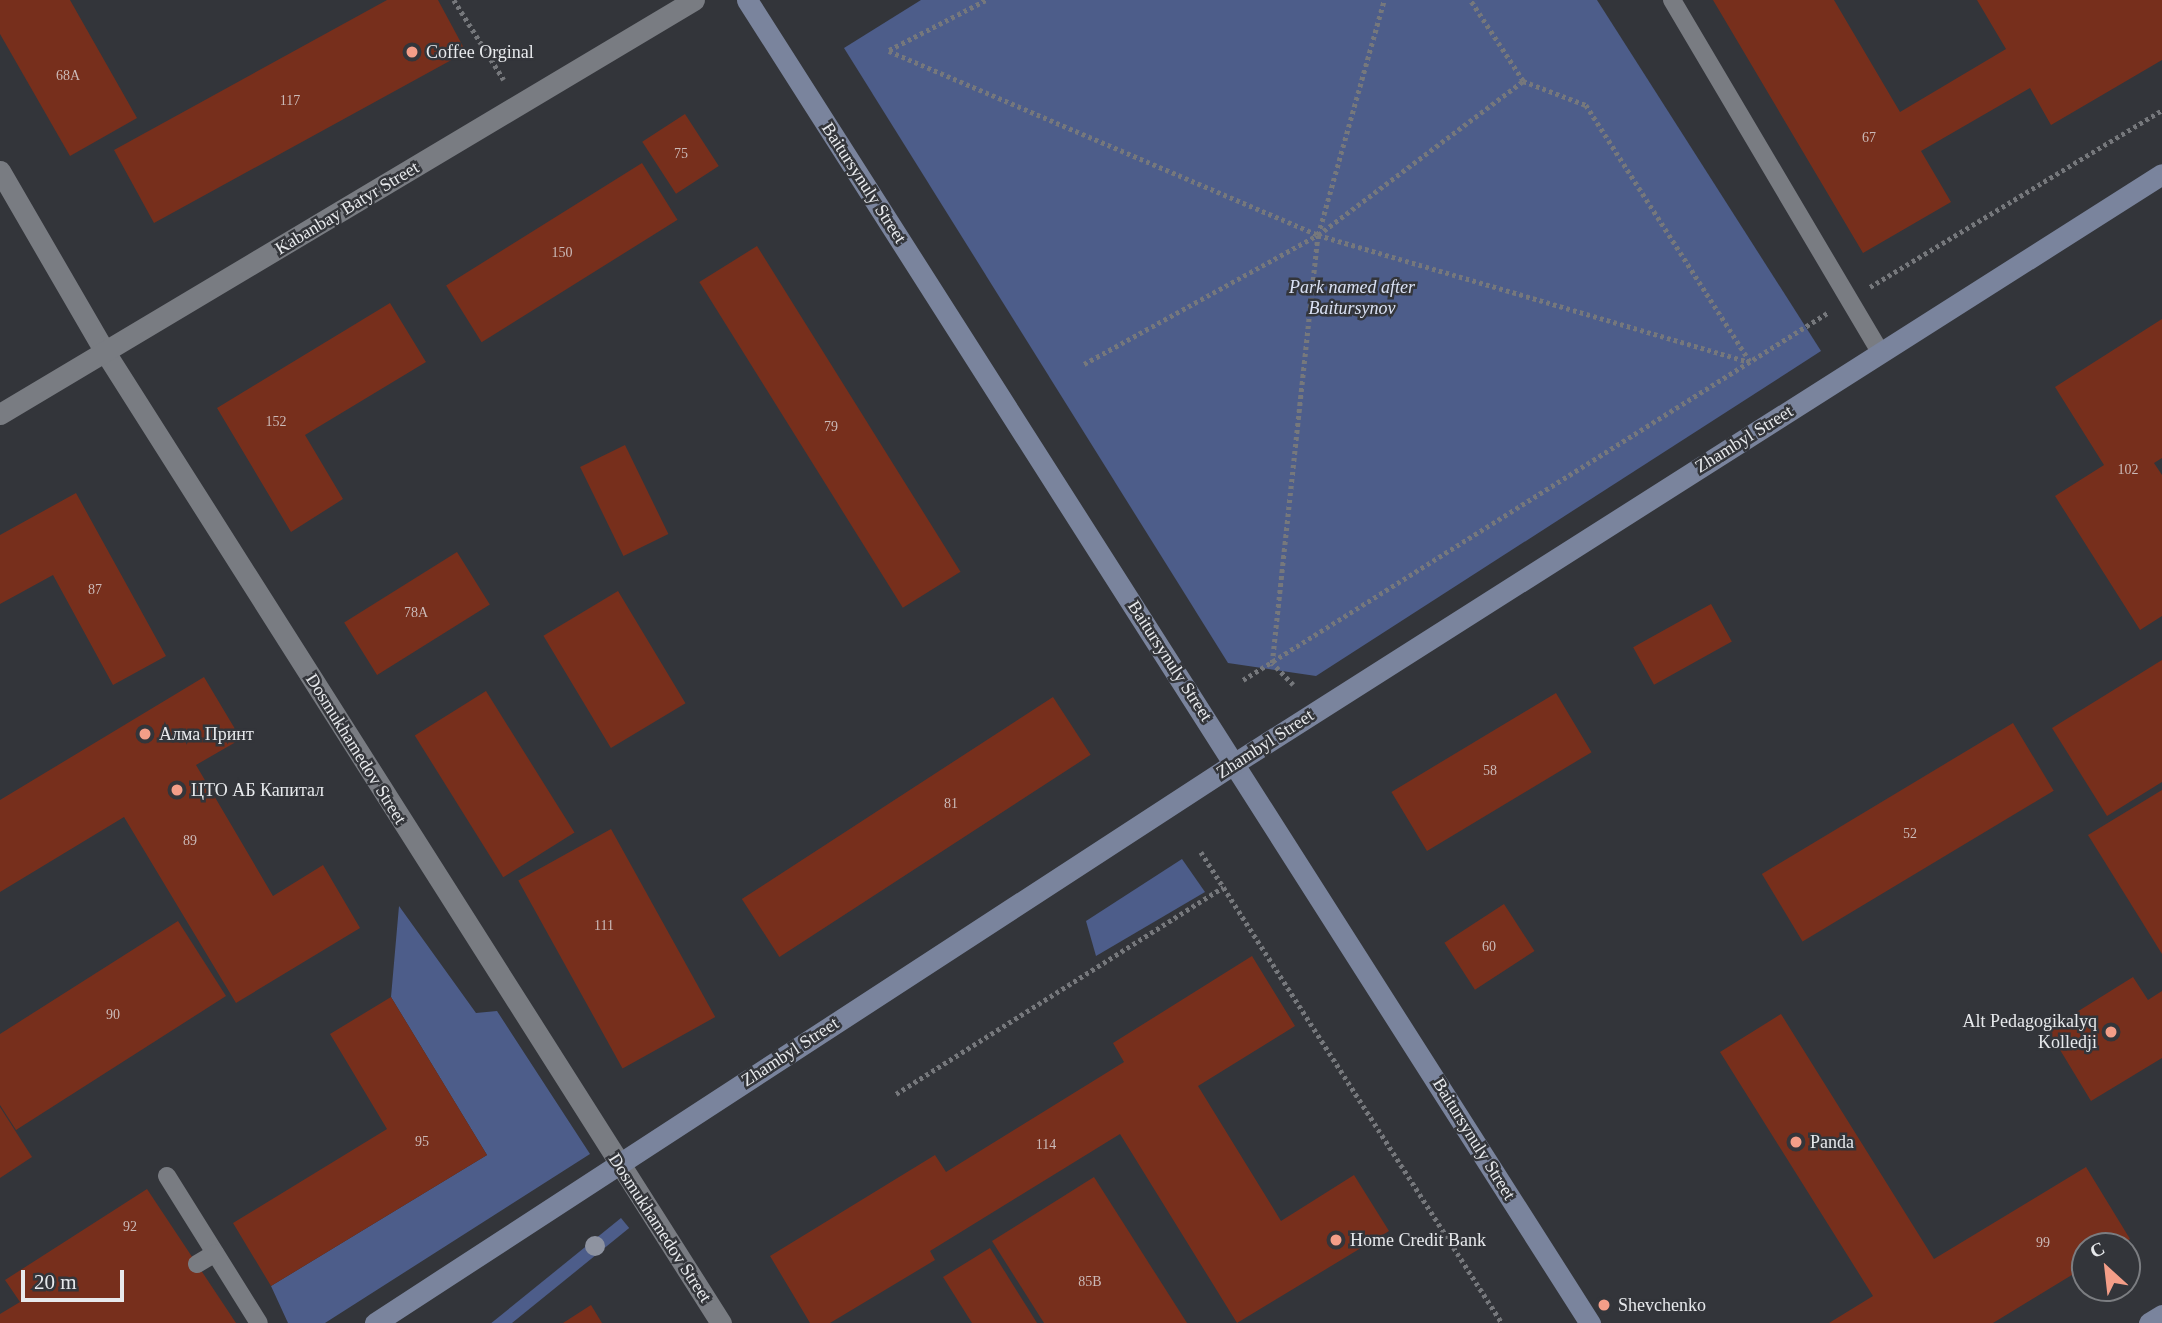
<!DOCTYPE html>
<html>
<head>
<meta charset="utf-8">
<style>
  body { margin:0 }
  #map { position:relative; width:2162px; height:1323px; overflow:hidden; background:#33353a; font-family:Georgia,serif }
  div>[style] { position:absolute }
  .green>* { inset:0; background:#4d5d8a; transform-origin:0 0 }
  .building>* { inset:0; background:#772f1c; transform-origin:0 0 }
  .path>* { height:4.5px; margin-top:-2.25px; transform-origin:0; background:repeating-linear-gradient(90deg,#76787c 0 3.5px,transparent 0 7px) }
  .lane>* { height:18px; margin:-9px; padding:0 9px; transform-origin:9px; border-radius:9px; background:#797c82 }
  .street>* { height:21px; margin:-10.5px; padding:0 10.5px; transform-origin:10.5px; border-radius:10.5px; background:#797c82 }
  .secondary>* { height:21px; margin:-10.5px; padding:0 10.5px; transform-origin:10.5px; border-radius:10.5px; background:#7a849d }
  .trees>* { width:20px; height:20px; margin:-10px; border-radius:50%; background:#8e93a0 }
  .dots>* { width:19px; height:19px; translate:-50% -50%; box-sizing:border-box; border:4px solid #33353a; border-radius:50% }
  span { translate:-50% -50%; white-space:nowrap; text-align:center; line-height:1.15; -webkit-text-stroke:5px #33353a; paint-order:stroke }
  .number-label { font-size:14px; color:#cbbab8 }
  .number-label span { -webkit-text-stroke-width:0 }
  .poi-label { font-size:18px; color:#e7e9ec }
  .left { translate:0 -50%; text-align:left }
  .right { translate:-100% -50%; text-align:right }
  .street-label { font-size:18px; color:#e7e9ec }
  .park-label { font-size:18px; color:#d9e0f3; font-style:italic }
  .north { position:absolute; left:2071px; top:1232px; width:70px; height:70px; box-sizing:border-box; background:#33353a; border:2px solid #7b7d81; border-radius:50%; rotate:333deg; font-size:19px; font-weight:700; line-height:28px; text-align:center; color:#e7e9ec }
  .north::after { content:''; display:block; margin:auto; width:24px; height:32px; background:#f49e88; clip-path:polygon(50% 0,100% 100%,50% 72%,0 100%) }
  .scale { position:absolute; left:21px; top:1270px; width:103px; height:32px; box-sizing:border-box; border:4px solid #e7e9ec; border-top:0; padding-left:9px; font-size:21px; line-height:24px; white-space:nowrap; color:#e7e9ec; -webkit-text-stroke:5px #33353a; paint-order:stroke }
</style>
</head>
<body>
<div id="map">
  <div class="green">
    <div style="clip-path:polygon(921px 0,1597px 0,1821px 351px,1316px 676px,1228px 663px,844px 48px)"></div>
    <div style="clip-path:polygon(1182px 859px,1205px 892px,1096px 956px,1086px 921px)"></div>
    <div style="clip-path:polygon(399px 906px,476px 1013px,497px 1011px,590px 1154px,325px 1323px,288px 1323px,271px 1286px,487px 1155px,391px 997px)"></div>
    <div style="left:621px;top:1218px;width:13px;height:196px;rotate:51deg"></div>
  </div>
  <div class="building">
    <div style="clip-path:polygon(0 0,70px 0,137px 118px,70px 156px,0 34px)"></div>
    <div style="clip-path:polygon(387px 0,438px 0,466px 52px,154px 223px,114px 150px)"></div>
    <div style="clip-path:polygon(1713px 0,1834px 0,1900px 112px,2006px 49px,1977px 0,2162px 0,2162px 60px,2051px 125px,2030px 88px,1921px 151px,1951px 202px,1863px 253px)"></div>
    <div style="left:685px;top:114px;width:62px;height:51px;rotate:57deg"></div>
    <div style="left:642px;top:163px;width:67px;height:231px;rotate:58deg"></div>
    <div style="left:757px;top:246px;width:384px;height:68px;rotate:58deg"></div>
    <div style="clip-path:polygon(390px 303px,426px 362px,305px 435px,343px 499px,291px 532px,217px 408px)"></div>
    <div style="clip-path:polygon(2162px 319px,2162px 458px,2154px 463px,2162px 475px,2162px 616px,2140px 630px,2055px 496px,2104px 465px,2055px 387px)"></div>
    <div style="left:625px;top:445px;width:99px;height:50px;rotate:64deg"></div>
    <div style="clip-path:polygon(76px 493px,166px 656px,113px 685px,53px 575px,0 604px,0 535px)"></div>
    <div style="left:457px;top:552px;width:62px;height:133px;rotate:58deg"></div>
    <div style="left:618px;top:591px;width:131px;height:87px;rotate:59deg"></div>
    <div style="left:1711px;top:604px;width:43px;height:89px;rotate:61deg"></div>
    <div style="clip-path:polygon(2162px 660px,2162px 782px,2107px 816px,2052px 728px)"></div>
    <div style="clip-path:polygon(204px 677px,241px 739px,196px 765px,273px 896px,323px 865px,360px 928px,236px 1003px,124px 817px,0 892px,0 800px)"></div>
    <div style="left:486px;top:691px;width:167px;height:84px;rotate:58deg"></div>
    <div style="left:1556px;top:693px;width:69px;height:192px;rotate:59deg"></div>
    <div style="left:1053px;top:697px;width:69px;height:371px;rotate:57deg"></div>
    <div style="left:2013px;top:723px;width:79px;height:293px;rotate:59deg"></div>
    <div style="clip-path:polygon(2162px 790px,2162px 954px,2088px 835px)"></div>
    <div style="left:611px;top:829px;width:215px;height:106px;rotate:61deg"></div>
    <div style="left:1504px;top:904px;width:56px;height:71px;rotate:57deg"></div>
    <div style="clip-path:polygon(178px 921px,226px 996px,16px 1130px,0 1105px,0 1034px)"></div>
    <div style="clip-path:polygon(1252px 956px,1295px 1026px,1198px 1086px,1281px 1221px,1354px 1175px,1389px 1231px,1237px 1323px,1120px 1134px,930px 1251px,935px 1260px,830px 1323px,810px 1323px,770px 1256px,935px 1155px,946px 1172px,1124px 1062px,1113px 1043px)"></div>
    <div style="clip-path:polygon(2133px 977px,2148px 1000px,2162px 991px,2162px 1058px,2091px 1101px,2048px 1030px)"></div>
    <div style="clip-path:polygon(391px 997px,487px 1155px,271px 1286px,233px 1223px,387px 1129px,330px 1034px)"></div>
    <div style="clip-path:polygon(1781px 1014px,1934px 1259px,2086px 1167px,2130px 1239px,2119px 1246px,2085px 1246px,2085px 1267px,1993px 1323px,1829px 1323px,1873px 1296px,1720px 1052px)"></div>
    <div style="clip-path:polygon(0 1107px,32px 1157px,0 1178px)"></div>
    <div style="clip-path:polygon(1094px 1177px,1187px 1323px,1044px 1323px,992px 1241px)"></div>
    <div style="clip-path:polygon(147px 1189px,236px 1323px,0 1323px,0 1314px,20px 1302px,5px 1280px)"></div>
    <div style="clip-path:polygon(990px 1248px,1037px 1323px,972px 1323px,943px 1277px)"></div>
    <div style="clip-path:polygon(591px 1305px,602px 1323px,563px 1323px)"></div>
  </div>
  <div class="path">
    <div style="left:454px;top:0;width:94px;rotate:58deg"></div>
    <div style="left:889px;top:50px;width:109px;rotate:-27.3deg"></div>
    <div style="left:889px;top:51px;width:467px;rotate:23.2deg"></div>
    <div style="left:1318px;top:235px;width:450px;rotate:16.4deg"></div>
    <div style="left:1523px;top:81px;width:67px;rotate:20.9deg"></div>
    <div style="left:1586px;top:105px;width:304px;rotate:57.4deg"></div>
    <div style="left:1870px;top:287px;width:341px;rotate:-31.2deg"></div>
    <div style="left:1084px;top:364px;width:267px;rotate:-28.9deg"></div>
    <div style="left:1318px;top:235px;width:256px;rotate:-36.9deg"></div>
    <div style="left:1523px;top:81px;width:97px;rotate:-123.2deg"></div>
    <div style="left:1243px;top:680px;width:692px;rotate:-32.13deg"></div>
    <div style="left:1293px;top:685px;width:30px;rotate:-134deg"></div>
    <div style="left:1272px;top:663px;width:430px;rotate:-83.9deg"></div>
    <div style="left:1318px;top:235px;width:244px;rotate:-74.3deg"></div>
    <div style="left:1201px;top:852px;width:559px;rotate:57.42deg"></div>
    <div style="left:896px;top:1094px;width:387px;rotate:-32.3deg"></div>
  </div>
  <div class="lane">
    <div style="left:1672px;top:0;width:410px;rotate:59.4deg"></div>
    <div style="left:167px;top:1176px;width:173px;rotate:58deg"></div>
    <div style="left:197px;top:1264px;width:21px;rotate:-31deg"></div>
  </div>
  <div class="street">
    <div style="left:0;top:171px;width:209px;rotate:59.9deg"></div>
    <div style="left:105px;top:352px;width:1150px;rotate:57.61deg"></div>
    <div style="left:0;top:414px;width:808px;rotate:-30.82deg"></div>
  </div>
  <div class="secondary">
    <div style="left:747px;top:0;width:1569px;rotate:57.5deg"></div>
    <div style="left:375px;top:1323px;width:1026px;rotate:-33.07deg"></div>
    <div style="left:1235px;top:763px;width:1098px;rotate:-32.43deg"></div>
    <div style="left:2149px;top:1323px;width:15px;rotate:-32deg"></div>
  </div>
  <div class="trees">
    <div style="left:595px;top:1246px"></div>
  </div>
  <div class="dots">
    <div style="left:412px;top:52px;background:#f49e88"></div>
    <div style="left:145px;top:734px;background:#f49e88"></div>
    <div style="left:177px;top:790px;background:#f49e88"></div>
    <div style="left:2111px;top:1032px;background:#f49e88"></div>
    <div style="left:1796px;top:1142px;background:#f49e88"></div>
    <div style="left:1336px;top:1240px;background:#f49e88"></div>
    <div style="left:1604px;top:1305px;background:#f49e88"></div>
  </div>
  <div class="number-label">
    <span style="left:68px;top:76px">68А</span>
    <span style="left:290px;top:101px">117</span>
    <span style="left:1869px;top:138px">67</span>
    <span style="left:681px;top:154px">75</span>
    <span style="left:562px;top:253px">150</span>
    <span style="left:276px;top:422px">152</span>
    <span style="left:831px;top:427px">79</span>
    <span style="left:2128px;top:470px">102</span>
    <span style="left:95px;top:590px">87</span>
    <span style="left:416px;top:613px">78А</span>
    <span style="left:1490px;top:771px">58</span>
    <span style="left:951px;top:804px">81</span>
    <span style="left:1910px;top:834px">52</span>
    <span style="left:190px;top:841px">89</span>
    <span style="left:604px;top:926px">111</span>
    <span style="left:1489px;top:947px">60</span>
    <span style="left:113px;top:1015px">90</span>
    <span style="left:422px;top:1142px">95</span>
    <span style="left:1046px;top:1145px">114</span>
    <span style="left:130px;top:1227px">92</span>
    <span style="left:2043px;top:1243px">99</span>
    <span style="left:1090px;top:1282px">85В</span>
  </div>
  <div class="poi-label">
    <span class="left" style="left:426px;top:52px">Coffee Orginal</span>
    <span class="left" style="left:159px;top:734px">Алма Принт</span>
    <span class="left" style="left:191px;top:790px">ЦТО АБ Капитал</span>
    <span class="right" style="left:2097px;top:1032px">Alt Pedagogikalyq<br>Kolledji</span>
    <span class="left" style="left:1810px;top:1142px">Panda</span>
    <span class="left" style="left:1350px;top:1240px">Home Credit Bank</span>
    <span class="left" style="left:1618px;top:1305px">Shevchenko</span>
  </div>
  <div class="street-label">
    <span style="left:864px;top:183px;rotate:57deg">Baitursynuly Street</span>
    <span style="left:347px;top:208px;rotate:-31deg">Kabanbay Batyr Street</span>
    <span style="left:1744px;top:439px;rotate:-32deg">Zhambyl Street</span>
    <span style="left:1170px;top:661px;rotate:57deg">Baitursynuly Street</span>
    <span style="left:1265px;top:744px;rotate:-33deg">Zhambyl Street</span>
    <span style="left:356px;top:749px;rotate:58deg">Dosmukhamedov Street</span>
    <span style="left:790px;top:1052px;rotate:-33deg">Zhambyl Street</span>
    <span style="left:1474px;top:1139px;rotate:58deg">Baitursynuly Street</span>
    <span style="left:660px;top:1228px;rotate:57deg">Dosmukhamedov Street</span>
  </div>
  <div class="park-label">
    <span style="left:1352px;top:298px">Park named after<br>Baitursynov</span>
  </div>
  <div class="north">С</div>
  <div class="scale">20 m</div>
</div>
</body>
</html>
